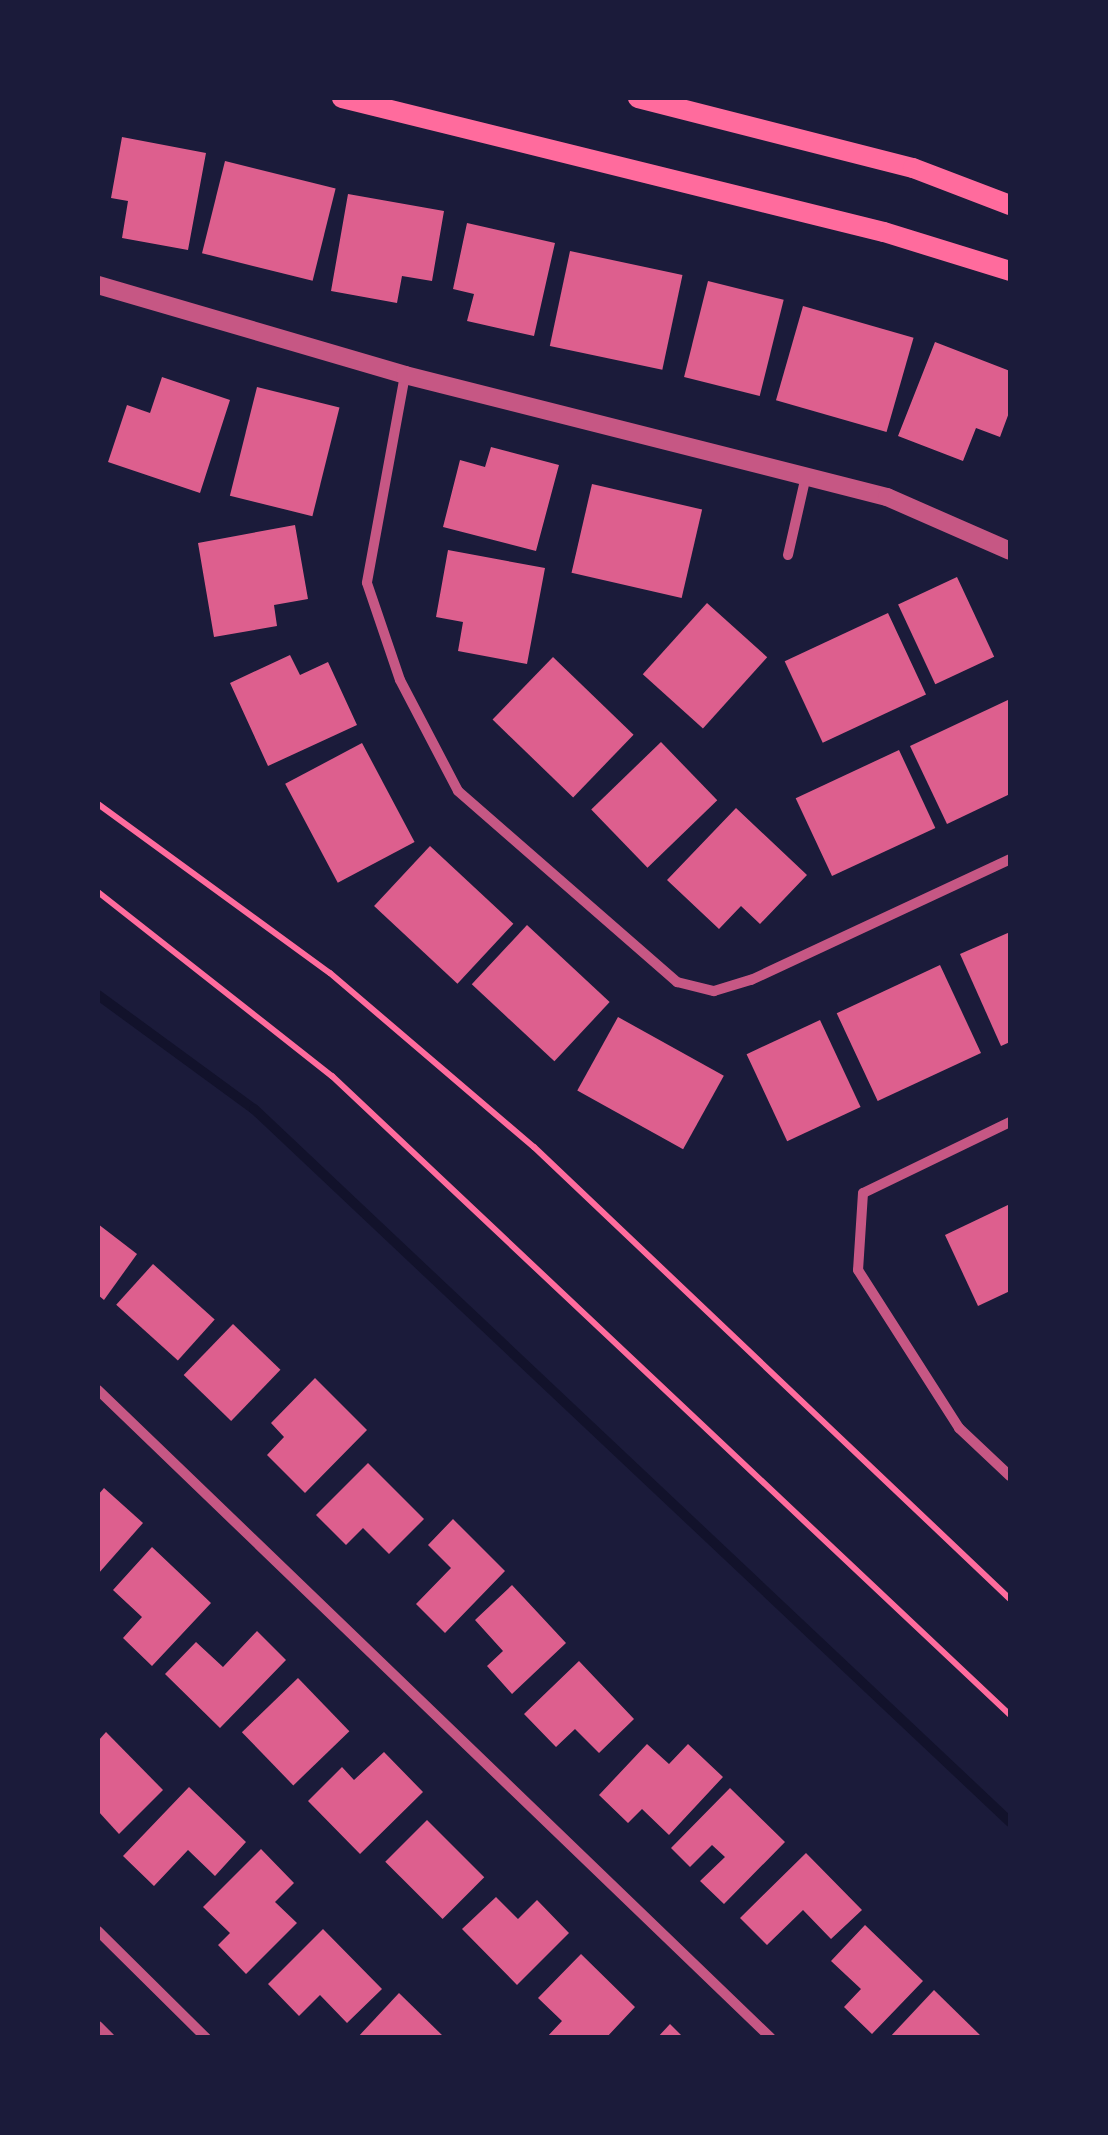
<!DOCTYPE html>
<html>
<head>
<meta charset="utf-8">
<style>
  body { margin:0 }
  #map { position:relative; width:1108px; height:2135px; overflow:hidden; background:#1b1b3a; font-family:"Playfair Display",serif }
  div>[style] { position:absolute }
  .stream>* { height:10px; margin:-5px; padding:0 5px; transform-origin:5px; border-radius:5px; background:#12122b }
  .building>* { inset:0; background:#dd5f8e; transform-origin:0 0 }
  .path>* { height:6px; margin:-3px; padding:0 3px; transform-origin:3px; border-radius:3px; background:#ff6b9d }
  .minor>* { height:10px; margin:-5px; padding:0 5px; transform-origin:5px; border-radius:5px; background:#c65784 }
  .tertiary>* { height:18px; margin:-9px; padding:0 9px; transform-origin:9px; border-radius:9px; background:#c65784 }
  .secondary>* { height:20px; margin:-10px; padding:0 10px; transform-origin:10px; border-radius:10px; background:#ff6b9d }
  span { translate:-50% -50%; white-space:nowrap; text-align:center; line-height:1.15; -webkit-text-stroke:9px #1b1b3a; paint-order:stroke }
  .frame { position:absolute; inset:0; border:100px solid #1b1b3a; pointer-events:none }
</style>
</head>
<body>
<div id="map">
  <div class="stream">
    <div style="left:98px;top:995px;width:193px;rotate:36.2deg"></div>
    <div style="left:254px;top:1109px;width:1039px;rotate:43.32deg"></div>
  </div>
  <div class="building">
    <div style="clip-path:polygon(122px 137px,206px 153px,188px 250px,122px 238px,128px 201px,111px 198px)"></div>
    <div style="left:225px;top:161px;width:114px;height:95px;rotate:14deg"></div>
    <div style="clip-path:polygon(348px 194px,444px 211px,432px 281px,402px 276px,397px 303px,331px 291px)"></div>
    <div style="clip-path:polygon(467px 223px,555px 243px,534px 336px,467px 321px,474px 294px,453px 289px)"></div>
    <div style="left:570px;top:251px;width:115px;height:97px;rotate:12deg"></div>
    <div style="left:708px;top:281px;width:78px;height:99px;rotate:14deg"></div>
    <div style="left:803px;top:306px;width:115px;height:98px;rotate:16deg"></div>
    <div style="clip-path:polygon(935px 342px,1010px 371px,1010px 410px,1000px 437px,976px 428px,963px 461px,898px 436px)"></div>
    <div style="clip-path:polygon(162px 377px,230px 400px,200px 493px,108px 462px,127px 405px,150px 413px)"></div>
    <div style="left:257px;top:387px;width:85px;height:112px;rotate:14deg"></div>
    <div style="clip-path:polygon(491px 447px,559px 465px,536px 551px,443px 527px,460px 460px,485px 467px)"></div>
    <div style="left:592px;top:484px;width:113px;height:91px;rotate:13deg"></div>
    <div style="clip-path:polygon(295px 525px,308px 599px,274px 605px,277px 626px,214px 637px,198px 543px)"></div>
    <div style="clip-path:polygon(448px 550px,545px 568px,527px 664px,458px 651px,463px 622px,436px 617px)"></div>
    <div style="left:957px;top:577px;width:88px;height:65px;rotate:65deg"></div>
    <div style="left:707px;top:603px;width:81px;height:96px;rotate:42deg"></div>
    <div style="left:888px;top:613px;width:90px;height:114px;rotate:65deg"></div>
    <div style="clip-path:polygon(290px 655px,300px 675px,328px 662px,357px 725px,268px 766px,230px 683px)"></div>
    <div style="left:553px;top:657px;width:112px;height:87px;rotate:44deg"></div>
    <div style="clip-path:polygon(1010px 699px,1010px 794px,947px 824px,910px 746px)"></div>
    <div style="left:661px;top:742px;width:81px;height:97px;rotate:46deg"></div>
    <div style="left:362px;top:743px;width:112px;height:87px;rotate:62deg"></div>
    <div style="left:899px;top:750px;width:86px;height:114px;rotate:65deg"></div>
    <div style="clip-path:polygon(736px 808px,807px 875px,760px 924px,741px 906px,719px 929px,667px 880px)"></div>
    <div style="left:430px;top:846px;width:114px;height:82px;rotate:43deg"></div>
    <div style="left:527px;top:925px;width:113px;height:81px;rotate:43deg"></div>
    <div style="clip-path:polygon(1010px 932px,1010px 1042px,1001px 1046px,960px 954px)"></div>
    <div style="left:940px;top:965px;width:97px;height:114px;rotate:65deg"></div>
    <div style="left:618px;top:1017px;width:121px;height:84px;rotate:29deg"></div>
    <div style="left:820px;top:1020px;width:96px;height:81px;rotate:65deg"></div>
    <div style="clip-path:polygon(1010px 1204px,1010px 1291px,978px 1306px,945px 1235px)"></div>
    <div style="clip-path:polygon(98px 1224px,137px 1254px,104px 1300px,98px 1295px)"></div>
    <div style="left:153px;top:1264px;width:83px;height:55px;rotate:42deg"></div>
    <div style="left:233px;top:1324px;width:66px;height:71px;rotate:44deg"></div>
    <div style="clip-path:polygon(315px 1378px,367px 1430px,305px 1493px,267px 1455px,284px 1437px,271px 1423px)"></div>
    <div style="clip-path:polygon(368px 1463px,424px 1519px,389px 1554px,363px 1528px,346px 1545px,316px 1515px)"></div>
    <div style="clip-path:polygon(104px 1488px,143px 1523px,98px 1574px,98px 1495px)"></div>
    <div style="clip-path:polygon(453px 1519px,505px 1571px,445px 1633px,416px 1604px,451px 1568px,428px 1545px)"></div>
    <div style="clip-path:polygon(152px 1547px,211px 1603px,152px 1666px,123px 1638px,142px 1617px,113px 1590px)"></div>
    <div style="clip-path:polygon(512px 1585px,566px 1643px,512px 1694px,487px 1666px,503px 1651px,475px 1620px)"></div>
    <div style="clip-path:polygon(257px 1631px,286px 1660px,220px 1728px,165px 1674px,196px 1642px,223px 1667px)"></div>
    <div style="clip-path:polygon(579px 1661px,634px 1719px,599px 1753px,575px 1729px,556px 1747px,524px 1714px)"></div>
    <div style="left:298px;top:1678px;width:74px;height:78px;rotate:46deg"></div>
    <div style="clip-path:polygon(106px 1732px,163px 1790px,119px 1834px,98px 1811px,98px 1741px)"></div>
    <div style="clip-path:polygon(647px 1744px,669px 1764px,688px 1744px,723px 1777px,669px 1835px,642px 1809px,628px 1823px,599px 1795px)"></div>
    <div style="clip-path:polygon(384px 1752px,423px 1792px,360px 1854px,308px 1801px,342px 1767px,354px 1780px)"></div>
    <div style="clip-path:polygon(189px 1787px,246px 1842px,215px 1876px,188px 1850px,154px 1886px,123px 1856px)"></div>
    <div style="clip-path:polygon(730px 1788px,785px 1842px,724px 1904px,700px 1881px,725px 1857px,712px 1845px,690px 1867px,671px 1848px)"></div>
    <div style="left:427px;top:1820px;width:81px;height:59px;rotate:45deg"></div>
    <div style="clip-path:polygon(261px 1849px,294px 1883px,275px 1902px,297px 1923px,246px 1974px,218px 1945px,230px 1933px,203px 1907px)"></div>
    <div style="clip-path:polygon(806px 1853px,862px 1910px,831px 1939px,803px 1910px,767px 1945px,740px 1918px)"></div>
    <div style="clip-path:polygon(496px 1897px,518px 1919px,537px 1900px,569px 1933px,517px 1985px,462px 1929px)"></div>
    <div style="clip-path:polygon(865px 1925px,923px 1981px,872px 2034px,844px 2007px,861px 1989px,831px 1961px)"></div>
    <div style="clip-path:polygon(323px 1929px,382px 1989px,347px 2023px,320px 1995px,299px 2016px,268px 1984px)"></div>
    <div style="clip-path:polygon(581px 1954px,635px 2007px,606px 2038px,546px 2038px,562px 2021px,538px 1998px)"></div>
    <div style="clip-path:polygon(934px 1990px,983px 2038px,889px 2038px)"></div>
    <div style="clip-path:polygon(399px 1993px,445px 2038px,357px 2038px)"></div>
    <div style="clip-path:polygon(670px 2024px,684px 2038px,657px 2038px)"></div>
  </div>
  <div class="path">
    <div style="left:98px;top:804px;width:287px;rotate:36.1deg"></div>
    <div style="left:330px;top:973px;width:268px;rotate:40.5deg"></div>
    <div style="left:534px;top:1147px;width:656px;rotate:43.52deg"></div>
    <div style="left:98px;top:892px;width:298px;rotate:38.2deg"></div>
    <div style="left:332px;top:1076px;width:932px;rotate:43.3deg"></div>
  </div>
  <div class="minor">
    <div style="left:405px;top:375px;width:211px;rotate:100.4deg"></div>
    <div style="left:367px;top:583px;width:102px;rotate:71.2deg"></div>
    <div style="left:400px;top:680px;width:125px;rotate:62.4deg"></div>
    <div style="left:458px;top:791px;width:291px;rotate:41.1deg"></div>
    <div style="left:677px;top:982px;width:38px;rotate:14deg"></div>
    <div style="left:714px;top:991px;width:39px;rotate:-17deg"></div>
    <div style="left:751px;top:980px;width:286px;rotate:-25deg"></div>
    <div style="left:788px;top:555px;width:81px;rotate:-77.2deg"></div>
    <div style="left:1010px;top:1122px;width:163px;rotate:154.2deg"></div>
    <div style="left:863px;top:1193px;width:77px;rotate:93.7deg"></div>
    <div style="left:858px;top:1270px;width:188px;rotate:57.4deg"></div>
    <div style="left:959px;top:1428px;width:70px;rotate:43.3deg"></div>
    <div style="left:98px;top:1390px;width:934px;rotate:43.92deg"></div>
    <div style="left:98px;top:1931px;width:152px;rotate:44.7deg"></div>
    <div style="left:98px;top:2026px;width:17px;rotate:45deg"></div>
  </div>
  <div class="tertiary">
    <div style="left:98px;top:285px;width:320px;rotate:16.3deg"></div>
    <div style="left:405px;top:375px;width:497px;rotate:14.2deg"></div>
    <div style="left:887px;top:497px;width:134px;rotate:23.7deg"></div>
  </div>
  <div class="secondary">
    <div style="left:342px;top:98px;width:558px;rotate:13.89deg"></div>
    <div style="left:884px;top:232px;width:132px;rotate:17.2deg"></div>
    <div style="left:638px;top:98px;width:284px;rotate:14.3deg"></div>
    <div style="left:913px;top:168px;width:104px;rotate:20.9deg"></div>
  </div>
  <div class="frame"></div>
</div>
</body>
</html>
